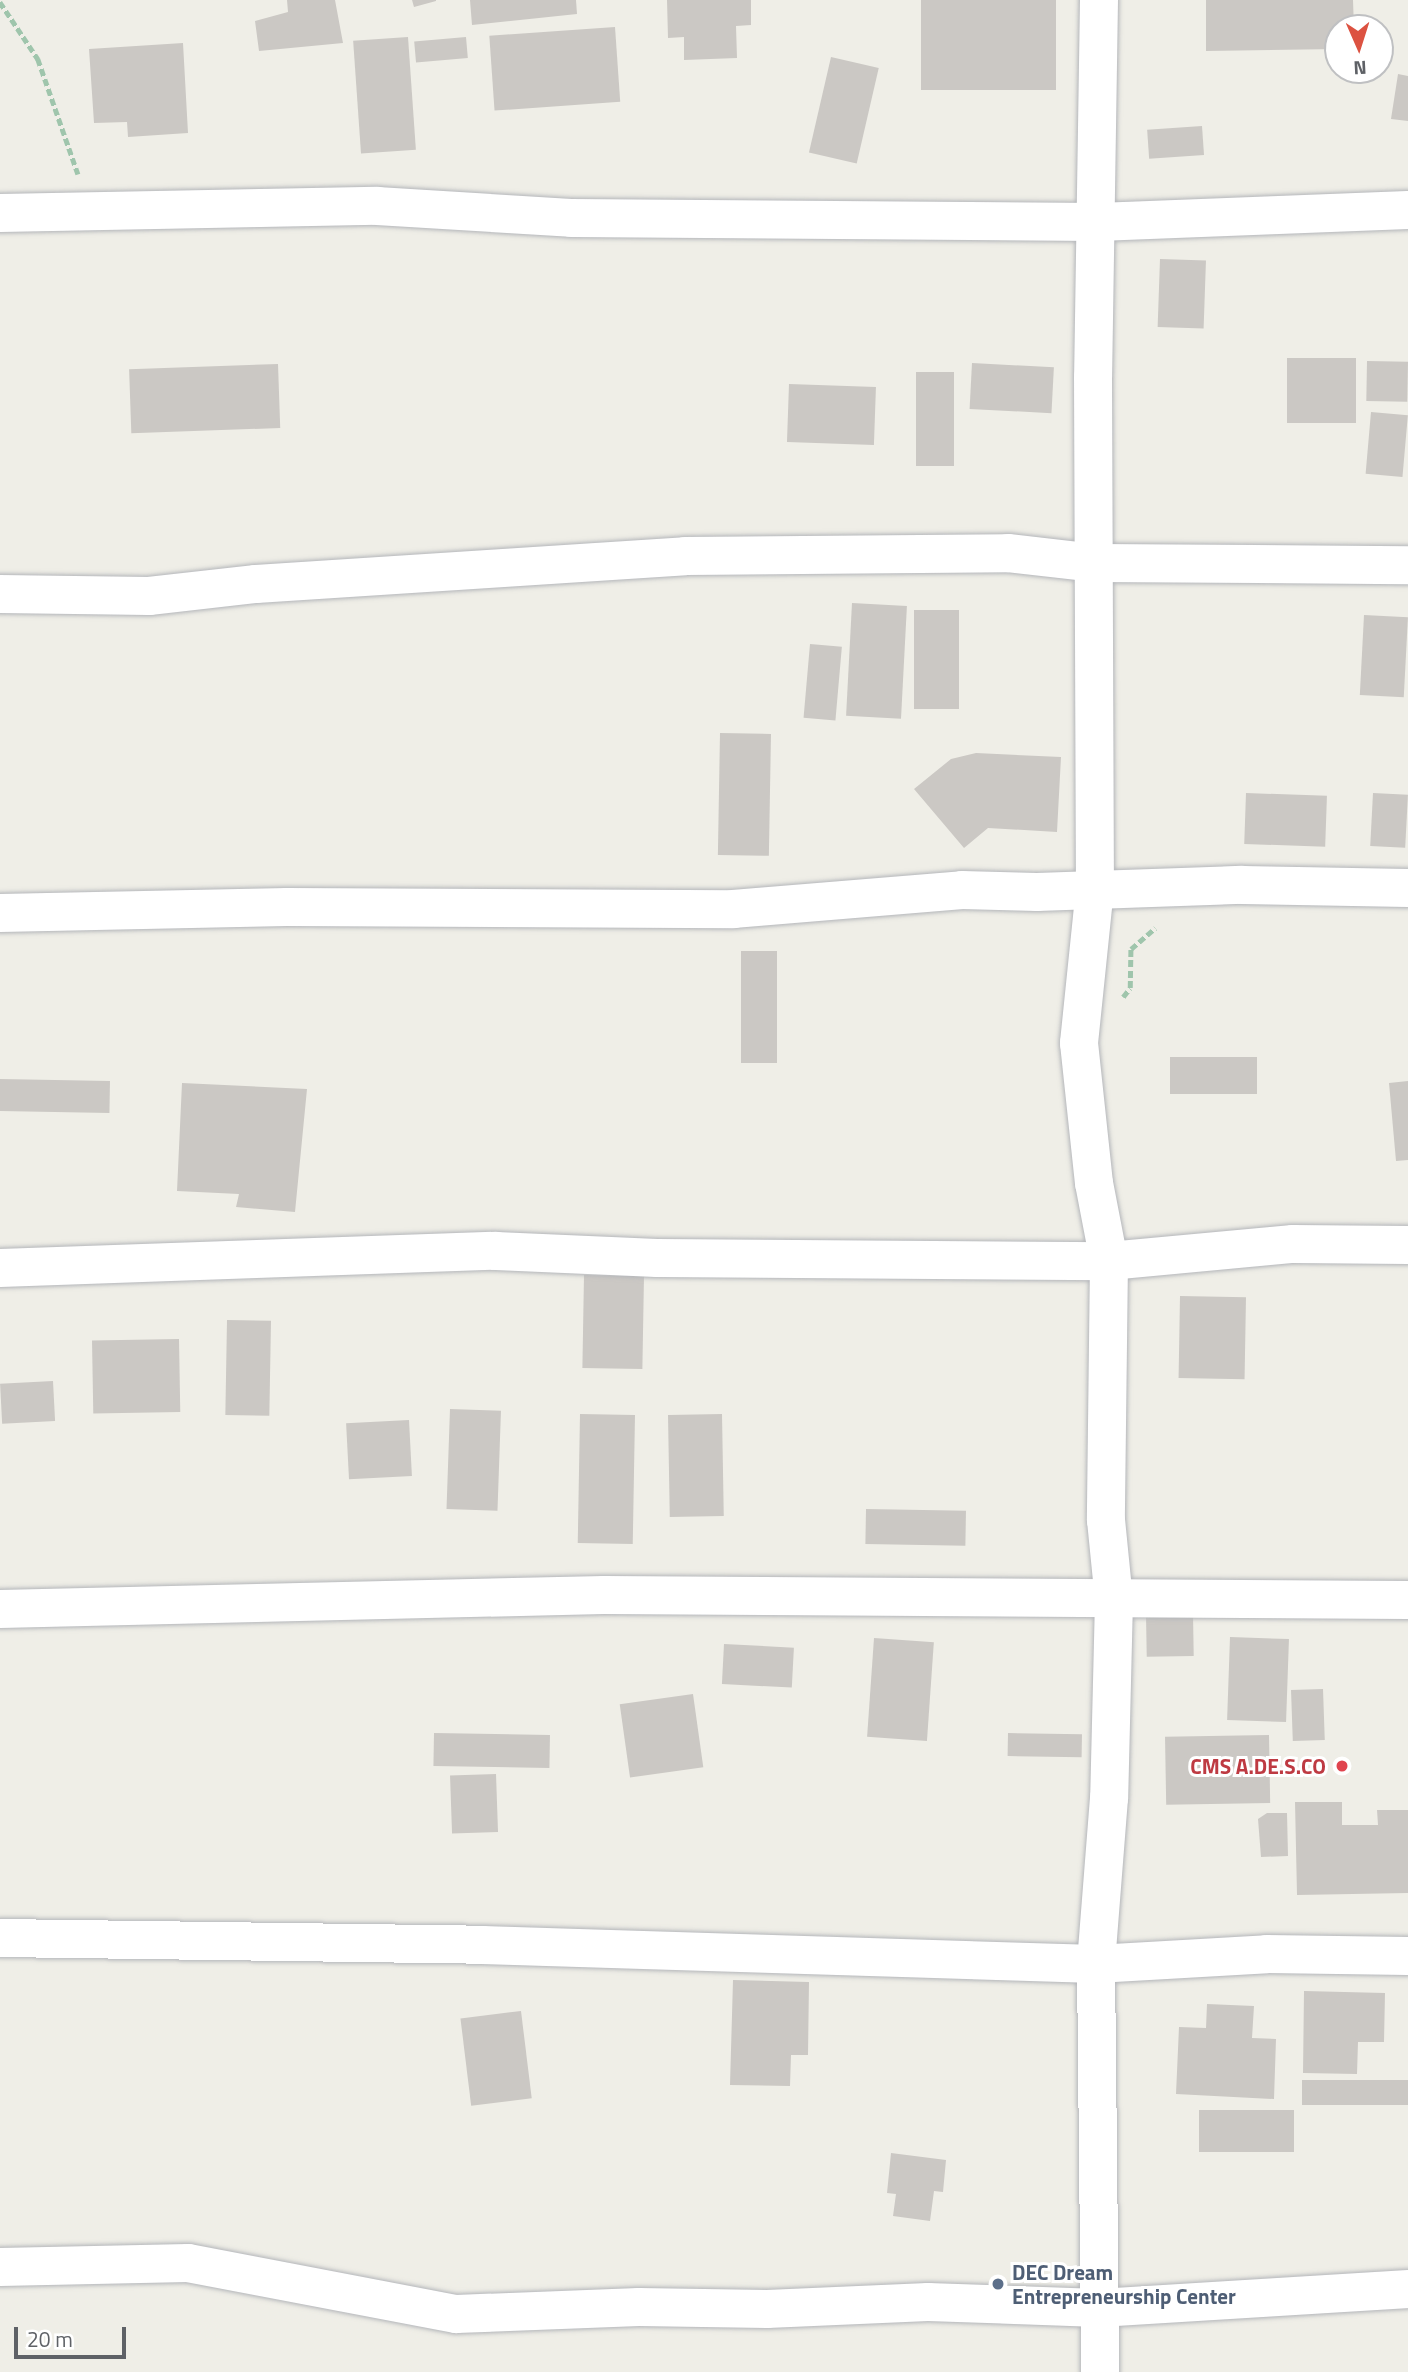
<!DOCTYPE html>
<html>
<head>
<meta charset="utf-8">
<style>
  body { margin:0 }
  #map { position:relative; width:1408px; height:2372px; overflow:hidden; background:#efeee7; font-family:"Titillium Web",sans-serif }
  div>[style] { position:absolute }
  .building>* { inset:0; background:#cbc8c4; transform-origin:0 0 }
  .path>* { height:4.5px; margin-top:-2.25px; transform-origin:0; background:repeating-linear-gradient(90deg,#9fc5ac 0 7px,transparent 0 10.5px) }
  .roads { filter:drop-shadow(0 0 2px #b4b6ba) drop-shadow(0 0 2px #b4b6ba) }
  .minor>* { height:38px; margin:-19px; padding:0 19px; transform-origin:19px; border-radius:19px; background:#fff }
  .dots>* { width:19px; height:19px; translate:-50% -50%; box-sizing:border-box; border:4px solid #fff; border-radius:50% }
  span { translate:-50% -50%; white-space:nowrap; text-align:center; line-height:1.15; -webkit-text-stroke:6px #fff; paint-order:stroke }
  .health-label { font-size:21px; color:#be3a42; font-weight:700 }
  .right { translate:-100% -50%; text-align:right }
  .service-label { font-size:21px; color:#4e5e75; font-weight:700 }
  .left { translate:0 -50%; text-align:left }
  .north { position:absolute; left:1324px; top:14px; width:70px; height:70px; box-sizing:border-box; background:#fff; border:2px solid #bfc0c2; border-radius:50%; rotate:177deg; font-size:19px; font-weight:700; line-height:28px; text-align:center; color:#5e6166 }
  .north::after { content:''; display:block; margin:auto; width:24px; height:32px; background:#dc5241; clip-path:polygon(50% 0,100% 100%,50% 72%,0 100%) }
  .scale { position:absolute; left:14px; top:2327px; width:112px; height:32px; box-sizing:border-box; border:4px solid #5e6166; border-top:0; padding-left:9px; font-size:21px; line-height:24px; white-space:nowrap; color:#5e6166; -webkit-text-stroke:5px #fff; paint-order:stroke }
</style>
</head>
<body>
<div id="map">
  <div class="building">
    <div style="clip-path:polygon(287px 0,335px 0,343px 43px,259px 51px,255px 21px,288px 12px)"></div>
    <div style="clip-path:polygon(412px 0,436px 0,436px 1px,414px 7px)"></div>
    <div style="clip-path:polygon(470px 0,576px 0,577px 14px,472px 25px)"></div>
    <div style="clip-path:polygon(667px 0,751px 0,751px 25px,736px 26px,737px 58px,684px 60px,684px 37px,668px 38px)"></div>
    <div style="left:921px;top:0;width:135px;height:90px"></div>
    <div style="clip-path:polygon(1206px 0,1353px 0,1354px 28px,1338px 28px,1338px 49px,1206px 51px)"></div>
    <div style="left:615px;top:27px;width:75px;height:126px;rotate:86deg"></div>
    <div style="left:408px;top:37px;width:113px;height:55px;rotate:86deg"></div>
    <div style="left:466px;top:37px;width:21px;height:52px;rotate:85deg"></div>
    <div style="clip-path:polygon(183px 43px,188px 133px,128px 137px,127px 122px,94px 123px,89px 49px)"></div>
    <div style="left:831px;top:57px;width:49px;height:98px;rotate:13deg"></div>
    <div style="clip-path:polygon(1398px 74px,1408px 76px,1408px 121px,1391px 119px)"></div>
    <div style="left:1202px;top:126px;width:29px;height:55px;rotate:86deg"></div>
    <div style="left:1160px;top:259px;width:46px;height:68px;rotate:2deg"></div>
    <div style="left:1287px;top:358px;width:69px;height:65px"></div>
    <div style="left:1367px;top:361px;width:41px;height:40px;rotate:1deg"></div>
    <div style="left:972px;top:363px;width:82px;height:46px;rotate:3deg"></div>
    <div style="left:278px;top:364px;width:64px;height:149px;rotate:88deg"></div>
    <div style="left:916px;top:372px;width:38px;height:94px"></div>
    <div style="left:789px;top:384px;width:87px;height:58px;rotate:2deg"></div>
    <div style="left:1371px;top:412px;width:37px;height:62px;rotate:5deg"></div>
    <div style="left:852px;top:603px;width:55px;height:113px;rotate:3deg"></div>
    <div style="left:914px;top:610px;width:45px;height:99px"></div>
    <div style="left:1364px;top:615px;width:44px;height:80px;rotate:3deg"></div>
    <div style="left:810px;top:644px;width:32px;height:74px;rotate:5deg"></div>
    <div style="left:720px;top:733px;width:51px;height:122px;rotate:1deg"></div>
    <div style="clip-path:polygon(976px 753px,1061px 757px,1057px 832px,988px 828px,964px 848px,914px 789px,951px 759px)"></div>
    <div style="left:1246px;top:793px;width:81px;height:51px;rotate:2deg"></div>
    <div style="left:1373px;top:793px;width:35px;height:53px;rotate:3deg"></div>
    <div style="left:741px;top:951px;width:36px;height:112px"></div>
    <div style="left:1257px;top:1057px;width:37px;height:87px;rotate:90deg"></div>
    <div style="left:0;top:1079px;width:110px;height:32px;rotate:1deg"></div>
    <div style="clip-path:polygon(1408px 1081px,1408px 1160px,1396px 1161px,1389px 1083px)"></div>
    <div style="clip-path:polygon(182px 1083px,307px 1089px,295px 1212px,236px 1207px,239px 1194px,177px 1191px)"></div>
    <div style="left:584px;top:1275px;width:60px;height:93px;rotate:1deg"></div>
    <div style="left:1180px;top:1296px;width:66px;height:82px;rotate:1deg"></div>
    <div style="left:227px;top:1320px;width:44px;height:95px;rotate:1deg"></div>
    <div style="left:179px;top:1339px;width:73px;height:87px;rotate:89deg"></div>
    <div style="left:53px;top:1381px;width:40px;height:53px;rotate:87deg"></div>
    <div style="left:450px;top:1409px;width:51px;height:100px;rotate:2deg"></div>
    <div style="left:580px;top:1414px;width:55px;height:129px;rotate:1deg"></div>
    <div style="left:722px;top:1414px;width:102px;height:54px;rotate:89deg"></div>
    <div style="left:409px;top:1420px;width:56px;height:63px;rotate:87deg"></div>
    <div style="left:866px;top:1509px;width:100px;height:35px;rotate:1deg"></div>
    <div style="left:1193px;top:1614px;width:42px;height:47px;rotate:89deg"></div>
    <div style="left:1230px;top:1637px;width:59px;height:83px;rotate:2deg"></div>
    <div style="left:874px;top:1638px;width:60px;height:99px;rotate:4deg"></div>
    <div style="left:724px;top:1644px;width:70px;height:40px;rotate:3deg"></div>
    <div style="left:1323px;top:1689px;width:51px;height:32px;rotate:88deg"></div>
    <div style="left:693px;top:1694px;width:74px;height:74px;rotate:82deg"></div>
    <div style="left:434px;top:1733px;width:116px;height:33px;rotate:1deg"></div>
    <div style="left:1008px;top:1733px;width:74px;height:23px;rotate:1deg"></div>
    <div style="left:1269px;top:1735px;width:68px;height:104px;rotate:89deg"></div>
    <div style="left:496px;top:1774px;width:58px;height:46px;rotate:88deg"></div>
    <div style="clip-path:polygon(1295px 1802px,1342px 1802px,1342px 1825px,1378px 1825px,1377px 1810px,1408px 1810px,1408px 1893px,1297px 1895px)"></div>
    <div style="clip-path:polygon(1267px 1813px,1287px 1813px,1288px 1856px,1261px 1857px,1258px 1819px)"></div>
    <div style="clip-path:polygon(733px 1980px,809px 1982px,808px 2055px,791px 2055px,790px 2086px,730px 2085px)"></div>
    <div style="clip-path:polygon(1304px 1991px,1385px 1993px,1384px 2042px,1358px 2042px,1357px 2074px,1303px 2073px)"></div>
    <div style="clip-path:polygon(1207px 2004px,1254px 2006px,1252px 2038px,1276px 2039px,1274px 2099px,1176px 2094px,1179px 2027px,1206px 2028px)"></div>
    <div style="left:521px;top:2011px;width:88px;height:61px;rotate:83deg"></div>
    <div style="left:1408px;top:2080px;width:25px;height:106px;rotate:90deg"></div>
    <div style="left:1294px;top:2110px;width:42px;height:95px;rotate:90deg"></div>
    <div style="clip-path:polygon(891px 2153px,946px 2160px,943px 2192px,934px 2191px,930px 2221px,893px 2216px,896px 2194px,887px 2193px)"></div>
  </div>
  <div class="path">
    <div style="left:0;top:2px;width:69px;rotate:56.3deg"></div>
    <div style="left:38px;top:59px;width:122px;rotate:70.8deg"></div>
    <div style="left:1123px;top:997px;width:11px;rotate:-52deg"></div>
    <div style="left:1130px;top:988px;width:39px;rotate:-89deg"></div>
    <div style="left:1131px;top:949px;width:32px;rotate:-41deg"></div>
  </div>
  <div class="roads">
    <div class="minor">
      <div style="left:1099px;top:0;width:377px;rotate:90.9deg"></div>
      <div style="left:1093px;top:377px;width:511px;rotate:89.78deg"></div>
      <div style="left:1095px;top:888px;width:156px;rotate:95.9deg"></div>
      <div style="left:1079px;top:1043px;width:141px;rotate:83.9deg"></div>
      <div style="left:1094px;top:1183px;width:79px;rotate:79.1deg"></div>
      <div style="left:1109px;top:1261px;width:259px;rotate:90.7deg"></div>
      <div style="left:1106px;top:1520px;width:80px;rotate:84.3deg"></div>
      <div style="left:1114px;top:1600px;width:198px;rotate:91.4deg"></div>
      <div style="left:1109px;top:1798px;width:167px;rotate:94.5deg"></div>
      <div style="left:1096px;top:1964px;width:408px;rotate:89.4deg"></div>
      <div style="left:0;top:213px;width:377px;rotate:-1.1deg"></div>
      <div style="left:377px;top:206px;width:194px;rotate:3.5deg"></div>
      <div style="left:571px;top:218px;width:527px;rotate:0.43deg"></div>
      <div style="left:1098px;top:222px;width:310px;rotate:-2.2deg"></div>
      <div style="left:0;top:594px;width:149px;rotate:0.8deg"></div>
      <div style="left:149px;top:596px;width:108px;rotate:-6.4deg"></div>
      <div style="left:256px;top:584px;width:430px;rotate:-3.7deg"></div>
      <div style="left:685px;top:556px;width:323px;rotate:-0.5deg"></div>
      <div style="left:1008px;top:553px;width:89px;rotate:6.5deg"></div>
      <div style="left:1096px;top:563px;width:312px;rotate:0.4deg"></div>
      <div style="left:0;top:913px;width:287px;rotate:-1.2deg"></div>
      <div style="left:287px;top:907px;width:446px;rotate:0.3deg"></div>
      <div style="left:733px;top:909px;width:230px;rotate:-4.7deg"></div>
      <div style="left:962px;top:890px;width:75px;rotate:1.5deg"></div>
      <div style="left:1037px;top:892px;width:205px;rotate:-2deg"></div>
      <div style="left:1242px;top:885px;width:166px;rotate:1deg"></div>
      <div style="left:0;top:1268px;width:496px;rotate:-2deg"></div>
      <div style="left:496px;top:1251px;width:161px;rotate:2.5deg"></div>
      <div style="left:657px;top:1258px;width:452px;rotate:0.4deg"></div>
      <div style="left:1109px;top:1261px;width:185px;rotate:-5.3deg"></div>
      <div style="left:1293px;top:1244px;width:115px;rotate:0.5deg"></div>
      <div style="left:0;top:1609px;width:604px;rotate:-1.33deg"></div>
      <div style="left:604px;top:1595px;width:804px;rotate:0.36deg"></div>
      <div style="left:0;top:1938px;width:482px;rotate:0.8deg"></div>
      <div style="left:482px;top:1945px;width:614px;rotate:1.77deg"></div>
      <div style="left:1096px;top:1964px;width:171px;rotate:-3.3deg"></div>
      <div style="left:1267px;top:1954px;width:141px;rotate:0.8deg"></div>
      <div style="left:0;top:2267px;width:188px;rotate:-1.2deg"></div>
      <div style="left:188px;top:2263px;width:273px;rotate:10.8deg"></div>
      <div style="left:456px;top:2314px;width:183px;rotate:-2.2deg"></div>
      <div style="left:639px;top:2307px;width:128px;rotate:0.9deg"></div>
      <div style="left:767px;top:2309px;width:161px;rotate:-2.5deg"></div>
      <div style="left:928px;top:2302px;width:171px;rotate:2deg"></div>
      <div style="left:1099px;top:2308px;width:310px;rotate:-3.5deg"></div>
    </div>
  </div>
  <div class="dots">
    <div style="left:1342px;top:1766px;background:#e0444e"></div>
    <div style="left:998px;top:2284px;background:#5c6f8a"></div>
  </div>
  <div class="health-label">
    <span class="right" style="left:1326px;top:1766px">CMS A.DE.S.CO</span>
  </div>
  <div class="service-label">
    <span class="left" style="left:1012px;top:2284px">DEC Dream<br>Entrepreneurship Center</span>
  </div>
  <div class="north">N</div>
  <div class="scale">20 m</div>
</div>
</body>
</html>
